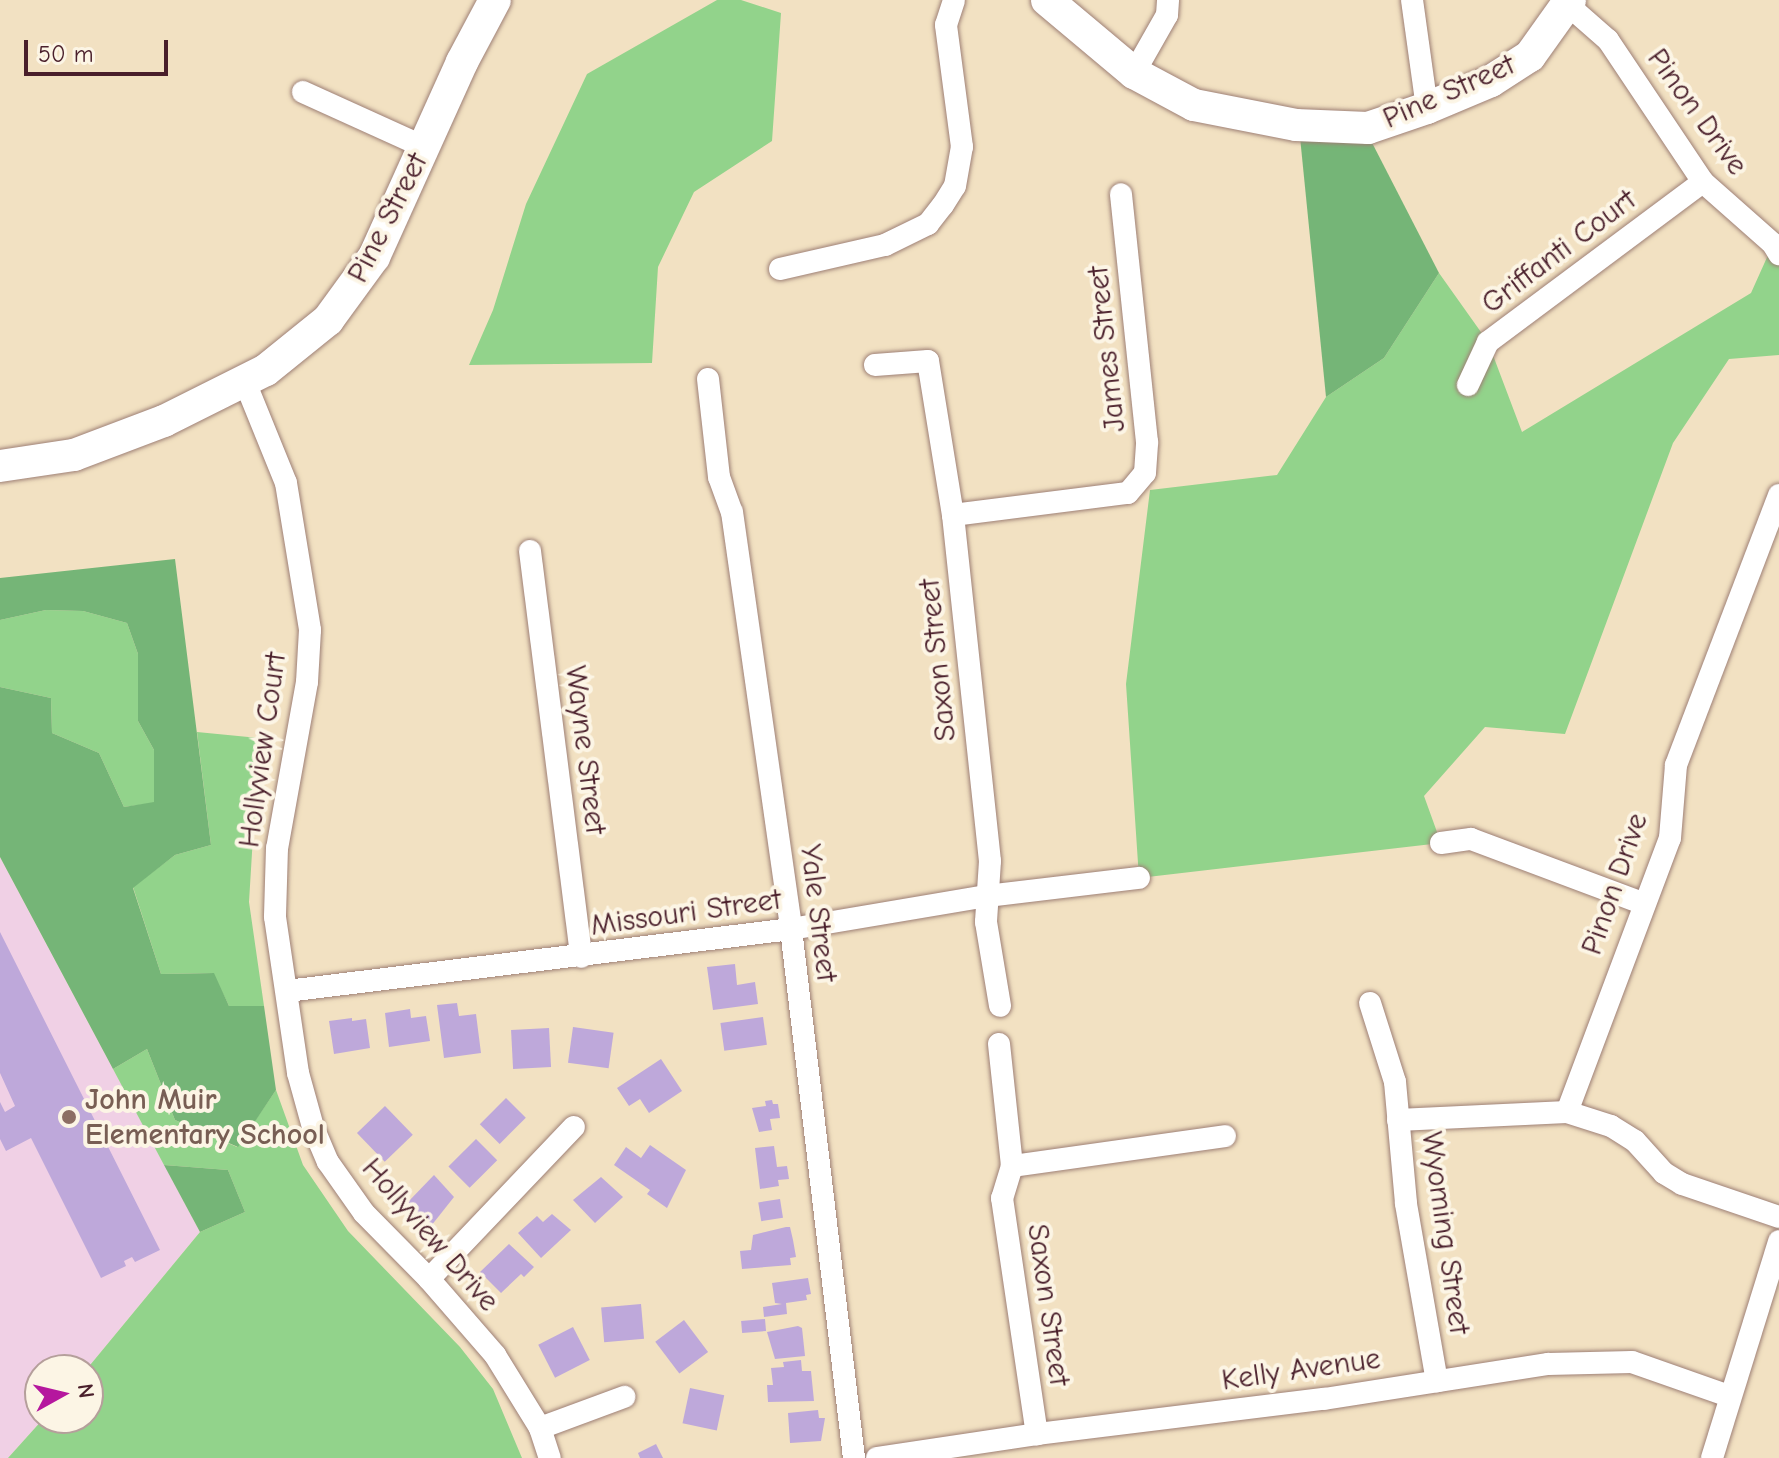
<!DOCTYPE html>
<html>
<head>
<meta charset="utf-8">
<style>
  body { margin:0 }
  #map { position:relative; width:1779px; height:1458px; overflow:hidden; background:#f2e1c2; font-family:"Comic Neue",sans-serif }
  div>[style] { position:absolute }
  .built>* { inset:0; background:#f0d0e5 }
  .green>* { inset:0; background:#92d38b }
  .forest>* { inset:0; background:#75b577 }
  .building>* { inset:0; background:#bea8da; transform-origin:0 0 }
  .roads { filter:drop-shadow(0 0 2px #9e8076) drop-shadow(0 0 2px #9e8076) }
  .street>* { height:22px; margin:-11px; padding:0 11px; transform-origin:11px; border-radius:11px; background:#fff }
  .secondary>* { height:32px; margin:-16px; padding:0 16px; transform-origin:16px; border-radius:16px; background:#fff }
  .dots>* { width:22px; height:22px; translate:-50% -50%; box-sizing:border-box; border:4px solid #fcf5e5; border-radius:50% }
  span { translate:-50% -50%; white-space:nowrap; text-align:center; line-height:1.15; -webkit-text-stroke:8px #fcf5e5; paint-order:stroke }
  .street-label { font-size:30px; color:#4a1f2b }
  .education-label { font-size:30px; color:#785e54; font-weight:700 }
  .left { translate:0 -50%; text-align:left }
  .north { position:absolute; left:24px; top:1354px; width:80px; height:80px; box-sizing:border-box; background:#fcf5e5; border:2px solid #b59f9b; border-radius:50%; rotate:82deg; font-size:22px; font-weight:700; line-height:32px; text-align:center; color:#4a1f2b }
  .north::after { content:''; display:block; margin:auto; width:28px; height:36px; background:#b5179e; clip-path:polygon(50% 0,100% 100%,50% 72%,0 100%) }
  .scale { position:absolute; left:24px; top:40px; width:144px; height:36px; box-sizing:border-box; border:4px solid #4a1f2b; border-top:0; padding-left:10px; font-size:24px; line-height:28px; white-space:nowrap; color:#4a1f2b; -webkit-text-stroke:6px #fcf5e5; paint-order:stroke }
</style>
</head>
<body>
<div id="map">
  <div class="built">
    <div style="clip-path:polygon(0 857px,200px 1232px,86px 1370px,40px 1370px,40px 1418px,44px 1418px,8px 1458px,0 1458px)"></div>
  </div>
  <div class="green">
    <div style="clip-path:polygon(717px 0,741px 0,781px 13px,772px 141px,694px 192px,658px 267px,652px 363px,469px 365px,493px 310px,526px 204px,587px 74px)"></div>
    <div style="clip-path:polygon(1773px 244px,1779px 254px,1779px 355px,1729px 359px,1673px 443px,1565px 734px,1485px 727px,1424px 796px,1441px 843px,1139px 878px,1126px 684px,1150px 490px,1277px 475px,1326px 397px,1384px 358px,1439px 273px,1488px 342px,1522px 432px,1751px 293px)"></div>
    <div style="clip-path:polygon(46px 610px,83px 611px,127px 623px,138px 654px,138px 721px,154px 750px,154px 803px,124px 807px,99px 753px,52px 733px,51px 698px,0 687px,0 620px)"></div>
    <div style="clip-path:polygon(197px 732px,269px 739px,254px 820px,249px 902px,264px 1006px,229px 1006px,213px 973px,161px 974px,133px 887px,175px 855px,211px 845px)"></div>
    <div style="clip-path:polygon(147px 1049px,175px 1120px,237px 1147px,276px 1090px,303px 1165px,348px 1231px,460px 1347px,493px 1389px,522px 1458px,8px 1458px,44px 1418px,88px 1418px,86px 1370px,200px 1232px,245px 1212px,228px 1170px,164px 1165px,113px 1069px)"></div>
  </div>
  <div class="forest">
    <div style="clip-path:polygon(1299px 127px,1366px 131px,1439px 273px,1384px 358px,1326px 397px)"></div>
    <div style="clip-path:polygon(175px 559px,211px 845px,175px 855px,133px 888px,161px 974px,214px 973px,229px 1006px,264px 1006px,276px 1090px,238px 1147px,175px 1120px,147px 1049px,113px 1069px,0 857px,0 687px,51px 698px,52px 733px,99px 753px,124px 807px,154px 802px,154px 750px,138px 721px,138px 654px,127px 623px,83px 611px,46px 610px,0 620px,0 578px)"></div>
    <div style="clip-path:polygon(164px 1165px,228px 1170px,245px 1212px,200px 1232px)"></div>
  </div>
  <div class="building">
    <div style="clip-path:polygon(0 932px,160px 1250px,135px 1262px,132px 1257px,124px 1261px,126px 1266px,101px 1278px,31px 1138px,6px 1151px,0 1139px,0 1102px,5px 1112px,15px 1106px,0 1073px)"></div>
    <div style="clip-path:polygon(735px 964px,737px 985px,755px 982px,758px 1004px,713px 1010px,707px 967px)"></div>
    <div style="clip-path:polygon(457px 1003px,459px 1016px,476px 1014px,481px 1053px,444px 1058px,437px 1005px)"></div>
    <div style="clip-path:polygon(410px 1009px,411px 1018px,426px 1016px,430px 1041px,389px 1047px,385px 1013px)"></div>
    <div style="left:763px;top:1017px;width:28px;height:43px;rotate:82deg"></div>
    <div style="clip-path:polygon(352px 1018px,352px 1021px,366px 1019px,370px 1048px,334px 1054px,329px 1021px)"></div>
    <div style="left:573px;top:1027px;width:41px;height:36px;rotate:8deg"></div>
    <div style="left:549px;top:1028px;width:39px;height:38px;rotate:87deg"></div>
    <div style="clip-path:polygon(661px 1059px,682px 1091px,649px 1113px,640px 1099px,629px 1106px,617px 1088px)"></div>
    <div style="left:506px;top:1098px;width:28px;height:37px;rotate:45deg"></div>
    <div style="clip-path:polygon(772px 1100px,773px 1104px,778px 1104px,780px 1118px,770px 1119px,772px 1130px,759px 1132px,752px 1108px,766px 1106px,765px 1101px)"></div>
    <div style="left:385px;top:1106px;width:40px;height:39px;rotate:46deg"></div>
    <div style="left:476px;top:1139px;width:30px;height:39px;rotate:45deg"></div>
    <div style="clip-path:polygon(650px 1145px,686px 1170px,667px 1208px,647px 1194px,650px 1190px,614px 1165px,626px 1147px,641px 1158px)"></div>
    <div style="clip-path:polygon(774px 1146px,777px 1167px,787px 1166px,789px 1179px,778px 1180px,779px 1186px,760px 1189px,755px 1148px)"></div>
    <div style="clip-path:polygon(434px 1175px,454px 1197px,431px 1226px,407px 1203px)"></div>
    <div style="clip-path:polygon(601px 1177px,623px 1197px,595px 1223px,573px 1200px)"></div>
    <div style="left:780px;top:1199px;width:19px;height:22px;rotate:81deg"></div>
    <div style="clip-path:polygon(552px 1214px,571px 1230px,541px 1258px,518px 1233px,537px 1216px,543px 1222px)"></div>
    <div style="clip-path:polygon(786px 1227px,790px 1227px,793px 1240px,796px 1257px,790px 1258px,791px 1265px,742px 1269px,740px 1251px,751px 1250px,753px 1235px)"></div>
    <div style="clip-path:polygon(509px 1244px,534px 1267px,524px 1277px,521px 1274px,501px 1293px,480px 1272px)"></div>
    <div style="clip-path:polygon(808px 1278px,811px 1294px,806px 1295px,807px 1300px,786px 1303px,787px 1314px,764px 1317px,763px 1307px,782px 1304px,775px 1303px,772px 1283px)"></div>
    <div style="left:641px;top:1304px;width:35px;height:40px;rotate:85deg"></div>
    <div style="left:765px;top:1319px;width:12px;height:24px;rotate:85deg"></div>
    <div style="left:684px;top:1320px;width:40px;height:36px;rotate:53deg"></div>
    <div style="clip-path:polygon(798px 1326px,802px 1328px,805px 1356px,775px 1359px,767px 1332px)"></div>
    <div style="left:573px;top:1327px;width:37px;height:39px;rotate:63deg"></div>
    <div style="clip-path:polygon(801px 1360px,802px 1371px,811px 1371px,814px 1401px,768px 1402px,767px 1385px,773px 1385px,771px 1368px,784px 1367px,783px 1362px)"></div>
    <div style="left:690px;top:1388px;width:35px;height:36px;rotate:12deg"></div>
    <div style="clip-path:polygon(818px 1410px,819px 1418px,825px 1418px,821px 1441px,790px 1443px,788px 1413px)"></div>
    <div style="clip-path:polygon(656px 1444px,663px 1458px,640px 1458px,638px 1453px)"></div>
  </div>
  <div class="roads">
    <div class="street">
      <div style="left:1412px;top:0;width:109px;rotate:82.1deg"></div>
      <div style="left:1568px;top:5px;width:53px;rotate:41.2deg"></div>
      <div style="left:1608px;top:40px;width:171px;rotate:56.2deg"></div>
      <div style="left:1703px;top:182px;width:94px;rotate:41.5deg"></div>
      <div style="left:1773px;top:244px;width:12px;rotate:59deg"></div>
      <div style="left:1134px;top:73px;width:67px;rotate:-60.4deg"></div>
      <div style="left:1167px;top:15px;width:15px;rotate:-86deg"></div>
      <div style="left:303px;top:92px;width:133px;rotate:24.4deg"></div>
      <div style="left:780px;top:269px;width:108px;rotate:-12.9deg"></div>
      <div style="left:885px;top:245px;width:48px;rotate:-26deg"></div>
      <div style="left:928px;top:224px;width:24px;rotate:-52deg"></div>
      <div style="left:943px;top:205px;width:22px;rotate:-58deg"></div>
      <div style="left:955px;top:186px;width:40px;rotate:-80deg"></div>
      <div style="left:962px;top:147px;width:123px;rotate:-97.5deg"></div>
      <div style="left:946px;top:25px;width:26px;rotate:-72deg"></div>
      <div style="left:875px;top:365px;width:53px;rotate:-4.3deg"></div>
      <div style="left:928px;top:361px;width:156px;rotate:80.8deg"></div>
      <div style="left:953px;top:515px;width:348px;rotate:83.9deg"></div>
      <div style="left:990px;top:861px;width:61px;rotate:93.8deg"></div>
      <div style="left:986px;top:922px;width:85px;rotate:80.5deg"></div>
      <div style="left:708px;top:379px;width:99px;rotate:83.6deg"></div>
      <div style="left:719px;top:477px;width:37px;rotate:70deg"></div>
      <div style="left:732px;top:512px;width:421px;rotate:81.9deg"></div>
      <div style="left:791px;top:929px;width:533px;rotate:83.21deg"></div>
      <div style="left:245px;top:382px;width:109px;rotate:67.9deg"></div>
      <div style="left:286px;top:483px;width:149px;rotate:80.7deg"></div>
      <div style="left:310px;top:630px;width:52px;rotate:93.3deg"></div>
      <div style="left:307px;top:682px;width:169px;rotate:100.2deg"></div>
      <div style="left:277px;top:848px;width:69px;rotate:91.7deg"></div>
      <div style="left:275px;top:917px;width:158px;rotate:81.6deg"></div>
      <div style="left:298px;top:1073px;width:56px;rotate:74.5deg"></div>
      <div style="left:313px;top:1127px;width:38px;rotate:67deg"></div>
      <div style="left:328px;top:1162px;width:62px;rotate:54.8deg"></div>
      <div style="left:364px;top:1213px;width:93px;rotate:45.4deg"></div>
      <div style="left:429px;top:1279px;width:101px;rotate:49deg"></div>
      <div style="left:495px;top:1355px;width:86px;rotate:58.3deg"></div>
      <div style="left:540px;top:1428px;width:32px;rotate:72deg"></div>
      <div style="left:1468px;top:385px;width:47px;rotate:-65.1deg"></div>
      <div style="left:1488px;top:342px;width:268px;rotate:-36.7deg"></div>
      <div style="left:953px;top:515px;width:176px;rotate:-7.2deg"></div>
      <div style="left:1128px;top:493px;width:26px;rotate:-50deg"></div>
      <div style="left:1145px;top:473px;width:31px;rotate:-86deg"></div>
      <div style="left:1147px;top:442px;width:249px;rotate:-96deg"></div>
      <div style="left:530px;top:551px;width:409px;rotate:82.8deg"></div>
      <div style="left:1441px;top:843px;width:30px;rotate:-8deg"></div>
      <div style="left:1471px;top:839px;width:183px;rotate:20.5deg"></div>
      <div style="left:287px;top:991px;width:508px;rotate:-7.01deg"></div>
      <div style="left:791px;top:929px;width:199px;rotate:-9.6deg"></div>
      <div style="left:987px;top:896px;width:153px;rotate:-6.8deg"></div>
      <div style="left:1370px;top:1003px;width:83px;rotate:72.4deg"></div>
      <div style="left:1395px;top:1082px;width:122px;rotate:84.8deg"></div>
      <div style="left:1406px;top:1204px;width:180px;rotate:80.1deg"></div>
      <div style="left:999px;top:1044px;width:123px;rotate:83.9deg"></div>
      <div style="left:1012px;top:1166px;width:34px;rotate:107deg"></div>
      <div style="left:1002px;top:1198px;width:239px;rotate:81.6deg"></div>
      <div style="left:1567px;top:1112px;width:293px;rotate:-69.4deg"></div>
      <div style="left:1670px;top:838px;width:73px;rotate:-85.3deg"></div>
      <div style="left:1676px;top:765px;width:289px;rotate:-69.1deg"></div>
      <div style="left:1398px;top:1120px;width:169px;rotate:-2.7deg"></div>
      <div style="left:1567px;top:1112px;width:46px;rotate:17.7deg"></div>
      <div style="left:1611px;top:1126px;width:28px;rotate:32deg"></div>
      <div style="left:1635px;top:1141px;width:43px;rotate:47.8deg"></div>
      <div style="left:1664px;top:1173px;width:21px;rotate:31deg"></div>
      <div style="left:1682px;top:1184px;width:102px;rotate:18.8deg"></div>
      <div style="left:1012px;top:1166px;width:215px;rotate:-8deg"></div>
      <div style="left:429px;top:1279px;width:210px;rotate:-46.4deg"></div>
      <div style="left:540px;top:1428px;width:90px;rotate:-20.3deg"></div>
      <div style="left:877px;top:1458px;width:162px;rotate:-8.5deg"></div>
      <div style="left:1037px;top:1434px;width:289px;rotate:-7deg"></div>
      <div style="left:1324px;top:1399px;width:227px;rotate:-8.9deg"></div>
      <div style="left:1548px;top:1364px;width:84px;rotate:-1.4deg"></div>
      <div style="left:1632px;top:1362px;width:103px;rotate:19.3deg"></div>
      <div style="left:1712px;top:1458px;width:227px;rotate:-72.8deg"></div>
    </div>
    <div class="secondary">
      <div style="left:1047px;top:0;width:114px;rotate:40deg"></div>
      <div style="left:1134px;top:73px;width:68px;rotate:28.1deg"></div>
      <div style="left:1194px;top:105px;width:104px;rotate:11.1deg"></div>
      <div style="left:1296px;top:125px;width:72px;rotate:2.4deg"></div>
      <div style="left:1368px;top:128px;width:62px;rotate:-18.7deg"></div>
      <div style="left:1427px;top:108px;width:69px;rotate:-22.9deg"></div>
      <div style="left:1491px;top:81px;width:46px;rotate:-32.7deg"></div>
      <div style="left:1530px;top:56px;width:69px;rotate:-54.5deg"></div>
      <div style="left:0;top:466px;width:75px;rotate:-8.5deg"></div>
      <div style="left:74px;top:455px;width:96px;rotate:-20.7deg"></div>
      <div style="left:164px;top:421px;width:114px;rotate:-26.6deg"></div>
      <div style="left:266px;top:370px;width:80px;rotate:-38.9deg"></div>
      <div style="left:328px;top:320px;width:78px;rotate:-53.9deg"></div>
      <div style="left:374px;top:257px;width:214px;rotate:-65.7deg"></div>
      <div style="left:462px;top:62px;width:70px;rotate:-62deg"></div>
    </div>
  </div>
  <div class="dots">
    <div style="left:69px;top:1117px;background:#8d6e63"></div>
  </div>
  <div class="street-label">
    <span style="left:1449px;top:92px;rotate:-24deg">Pine Street</span>
    <span style="left:1697px;top:112px;rotate:54deg">Pinon Drive</span>
    <span style="left:388px;top:218px;rotate:-63deg">Pine Street</span>
    <span style="left:1559px;top:252px;rotate:-37deg">Griffanti Court</span>
    <span style="left:1107px;top:349px;rotate:-96deg">James Street</span>
    <span style="left:938px;top:660px;rotate:-96deg">Saxon Street</span>
    <span style="left:263px;top:750px;rotate:-82deg">Hollyview Court</span>
    <span style="left:585px;top:750px;rotate:83deg">Wayne Street</span>
    <span style="left:1615px;top:884px;rotate:-71deg">Pinon Drive</span>
    <span style="left:686px;top:913px;rotate:-8deg">Missouri Street</span>
    <span style="left:818px;top:913px;rotate:83deg">Yale Street</span>
    <span style="left:1445px;top:1233px;rotate:82deg">Wyoming Street</span>
    <span style="left:430px;top:1235px;rotate:49deg">Hollyview Drive</span>
    <span style="left:1048px;top:1305px;rotate:82deg">Saxon Street</span>
    <span style="left:1301px;top:1370px;rotate:-8deg">Kelly Avenue</span>
  </div>
  <div class="education-label">
    <span class="left" style="left:85px;top:1117px">John Muir<br>Elementary School</span>
  </div>
  <div class="north">N</div>
  <div class="scale">50 m</div>
</div>
</body>
</html>
